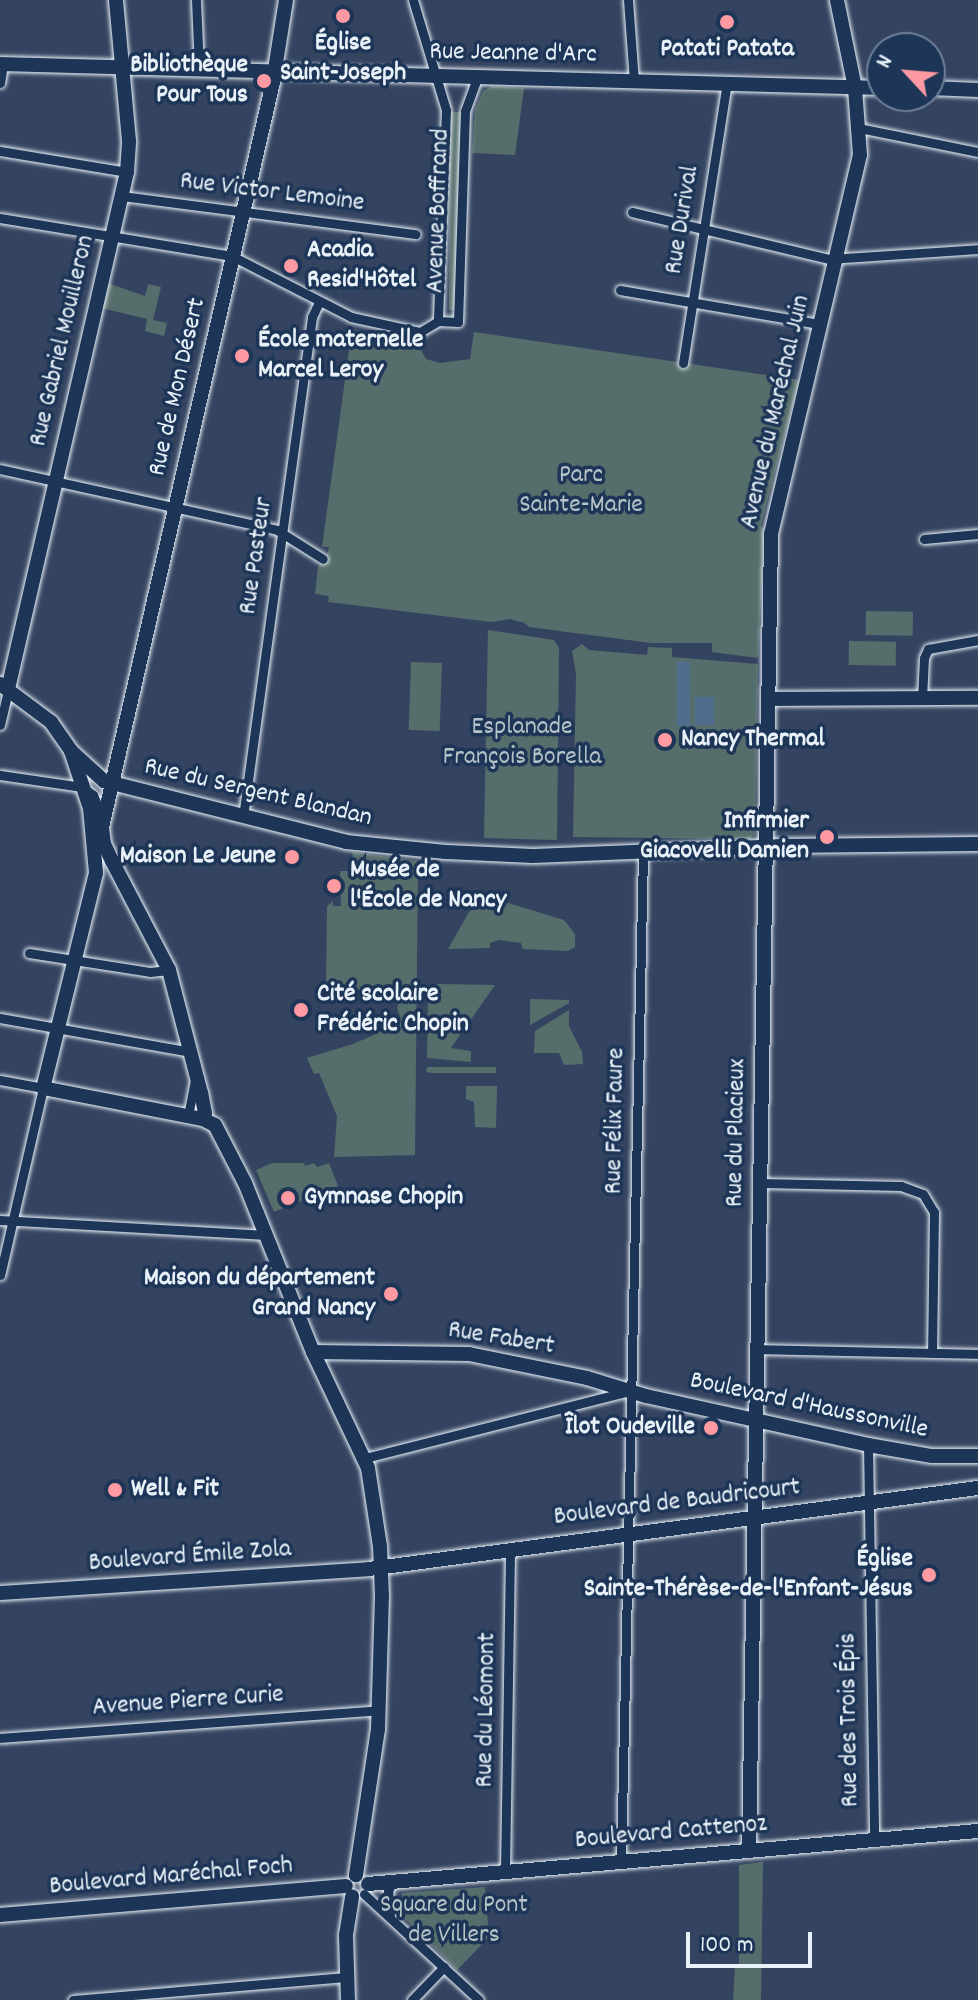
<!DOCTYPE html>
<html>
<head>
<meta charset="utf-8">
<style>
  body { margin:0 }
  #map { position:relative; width:978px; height:2000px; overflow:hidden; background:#344460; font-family:Dekko,sans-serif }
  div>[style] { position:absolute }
  .green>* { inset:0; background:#566e6b; transform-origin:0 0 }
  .water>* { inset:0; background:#506c8f; transform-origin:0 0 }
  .roads { filter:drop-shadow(0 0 2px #e8f1f8) drop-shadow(0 0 2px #e8f1f8) }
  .street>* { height:9px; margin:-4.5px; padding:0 4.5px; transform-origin:4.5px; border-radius:4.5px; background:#1d3557 }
  .secondary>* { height:14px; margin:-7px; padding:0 7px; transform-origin:7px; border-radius:7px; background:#1d3557 }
  .dots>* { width:22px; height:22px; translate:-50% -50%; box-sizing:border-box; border:4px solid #1d3557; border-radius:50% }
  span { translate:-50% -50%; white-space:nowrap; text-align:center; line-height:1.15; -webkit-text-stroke:7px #1d3557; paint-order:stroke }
  .poi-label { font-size:26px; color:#e8f1f8; font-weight:700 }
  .right { translate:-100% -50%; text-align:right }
  .left { translate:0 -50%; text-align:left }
  .street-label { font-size:26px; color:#e8f1f8 }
  .park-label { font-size:26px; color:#b5c3c7 }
  .north { position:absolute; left:866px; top:32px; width:80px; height:80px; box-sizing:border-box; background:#1d3557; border:2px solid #6e8097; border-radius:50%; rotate:296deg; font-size:22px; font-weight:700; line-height:32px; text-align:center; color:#e8f1f8 }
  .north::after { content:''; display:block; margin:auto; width:28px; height:36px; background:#ff9aa2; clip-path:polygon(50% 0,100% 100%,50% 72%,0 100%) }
  .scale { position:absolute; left:686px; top:1932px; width:126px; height:36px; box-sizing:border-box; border:4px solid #e8f1f8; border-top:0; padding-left:10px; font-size:24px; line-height:28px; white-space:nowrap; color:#e8f1f8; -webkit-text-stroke:6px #1d3557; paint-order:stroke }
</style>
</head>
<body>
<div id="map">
  <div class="green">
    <div style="clip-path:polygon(492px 86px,524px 88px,515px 155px,472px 153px,475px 110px,483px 91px)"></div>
    <div style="left:449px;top:112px;width:12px;height:198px"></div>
    <div style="clip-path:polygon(107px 283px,145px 296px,148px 284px,161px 287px,153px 320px,167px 323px,164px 336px,145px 331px,147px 319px,101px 308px)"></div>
    <div style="clip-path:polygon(352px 329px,417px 343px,426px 359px,440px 363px,470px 359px,474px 332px,799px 380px,761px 525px,764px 530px,758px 658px,712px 652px,712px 643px,651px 643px,529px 627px,525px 623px,510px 619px,491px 622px,328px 602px,329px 596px,315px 594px,318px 567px,328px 552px,329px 547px,322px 547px)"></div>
    <div style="left:866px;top:611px;width:47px;height:24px;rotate:1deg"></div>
    <div style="clip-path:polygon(488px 630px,554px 640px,559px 648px,557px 840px,484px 838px)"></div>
    <div style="left:849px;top:641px;width:47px;height:24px;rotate:1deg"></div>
    <div style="clip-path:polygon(582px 644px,589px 650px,647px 655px,648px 647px,672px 648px,672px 657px,758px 664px,755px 834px,750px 839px,573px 837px,576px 674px,572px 651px)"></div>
    <div style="left:411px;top:662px;width:31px;height:68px;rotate:2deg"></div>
    <div style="clip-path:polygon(352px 852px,418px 861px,415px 1155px,334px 1157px,337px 1116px,319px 1073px,314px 1074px,307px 1058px,353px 1044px,385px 1030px,384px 1026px,401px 1019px,397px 1008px,402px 991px,326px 989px,327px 906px,333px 901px,333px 906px,341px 906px,340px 871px,355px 871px)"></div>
    <div style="clip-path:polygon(498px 900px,564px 920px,575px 934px,575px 947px,568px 951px,523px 949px,521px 943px,499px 940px,490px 943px,490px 948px,448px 949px,469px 912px,480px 903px)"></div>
    <div style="clip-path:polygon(438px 984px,495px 985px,451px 1048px,471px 1051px,471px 1062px,427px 1058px,428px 989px)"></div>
    <div style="clip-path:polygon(530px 999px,569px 1000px,569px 1003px,530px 1025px)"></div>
    <div style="clip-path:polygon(569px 1010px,569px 1026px,582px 1052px,583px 1064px,564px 1065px,559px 1053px,534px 1053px,535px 1031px)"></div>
    <div style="clip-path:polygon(427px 1067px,496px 1067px,496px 1073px,432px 1073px,426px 1072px)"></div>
    <div style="clip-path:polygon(466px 1086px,497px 1086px,496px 1128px,475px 1127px,474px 1102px,466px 1099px)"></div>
    <div style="clip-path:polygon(272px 1163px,304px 1163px,305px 1166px,314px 1163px,317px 1167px,329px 1163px,338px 1186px,274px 1212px,256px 1170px)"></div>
    <div style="clip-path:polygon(763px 1862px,761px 2000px,733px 2000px,735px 1967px,739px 1966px,739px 1865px)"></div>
    <div style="clip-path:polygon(485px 1887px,489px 1937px,457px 1970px,401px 1915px,402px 1893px)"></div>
  </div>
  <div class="water">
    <div style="left:677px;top:662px;width:13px;height:64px"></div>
    <div style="left:695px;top:697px;width:19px;height:28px"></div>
  </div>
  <div class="roads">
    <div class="street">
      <div style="left:196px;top:0;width:70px;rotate:87.5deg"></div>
      <div style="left:413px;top:0;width:115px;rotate:73.3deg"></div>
      <div style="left:446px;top:110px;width:211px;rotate:92.2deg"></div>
      <div style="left:628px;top:0;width:81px;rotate:85.8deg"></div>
      <div style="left:0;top:83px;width:18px;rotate:-81deg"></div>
      <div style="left:859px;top:128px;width:121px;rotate:11.4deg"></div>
      <div style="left:0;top:151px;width:129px;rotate:9.4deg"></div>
      <div style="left:122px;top:196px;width:296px;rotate:7.4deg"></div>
      <div style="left:632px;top:212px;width:203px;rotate:13.4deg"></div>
      <div style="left:829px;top:259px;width:149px;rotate:-3.8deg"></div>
      <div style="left:0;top:218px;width:235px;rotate:9.3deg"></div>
      <div style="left:232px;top:256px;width:134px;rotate:27.1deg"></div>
      <div style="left:351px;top:317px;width:71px;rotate:12.3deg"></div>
      <div style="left:420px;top:332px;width:21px;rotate:-31deg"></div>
      <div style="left:620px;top:290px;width:202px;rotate:9.7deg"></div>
      <div style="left:438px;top:321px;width:20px;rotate:3deg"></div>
      <div style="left:458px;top:322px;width:211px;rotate:-88.1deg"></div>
      <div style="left:465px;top:111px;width:35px;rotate:-70deg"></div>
      <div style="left:683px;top:363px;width:283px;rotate:-81.1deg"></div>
      <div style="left:0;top:469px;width:284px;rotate:12.4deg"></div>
      <div style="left:277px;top:530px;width:54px;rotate:32.2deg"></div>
      <div style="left:924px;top:539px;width:54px;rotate:-5.3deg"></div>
      <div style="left:922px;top:699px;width:41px;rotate:-87.2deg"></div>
      <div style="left:924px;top:658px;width:10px;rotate:-66deg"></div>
      <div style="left:928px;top:649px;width:51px;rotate:-10.2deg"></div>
      <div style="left:0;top:725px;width:37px;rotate:-77deg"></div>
      <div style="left:0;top:775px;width:83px;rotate:8.3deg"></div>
      <div style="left:82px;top:787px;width:14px;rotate:36deg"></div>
      <div style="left:93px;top:795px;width:26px;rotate:67deg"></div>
      <div style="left:243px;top:817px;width:505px;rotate:-82.14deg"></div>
      <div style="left:312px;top:317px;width:17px;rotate:-65deg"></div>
      <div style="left:29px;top:953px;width:122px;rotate:8.9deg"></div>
      <div style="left:150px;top:972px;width:19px;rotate:-6deg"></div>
      <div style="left:0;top:1018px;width:194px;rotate:10.1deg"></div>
      <div style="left:0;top:1080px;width:44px;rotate:10.5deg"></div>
      <div style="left:43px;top:1088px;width:192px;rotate:102.9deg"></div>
      <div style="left:188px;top:1116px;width:37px;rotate:-79deg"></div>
      <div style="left:761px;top:1183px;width:140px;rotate:1.2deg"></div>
      <div style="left:901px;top:1186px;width:23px;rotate:20deg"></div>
      <div style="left:923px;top:1194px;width:21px;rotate:59deg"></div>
      <div style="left:934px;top:1212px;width:141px;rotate:90.8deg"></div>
      <div style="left:0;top:1220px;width:267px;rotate:3.2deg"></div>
      <div style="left:757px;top:1349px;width:221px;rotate:1.3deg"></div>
      <div style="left:868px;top:1445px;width:395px;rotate:89.1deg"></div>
      <div style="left:365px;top:1458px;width:272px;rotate:-14.2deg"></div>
      <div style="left:0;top:1738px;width:379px;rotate:-4.2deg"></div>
      <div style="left:621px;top:1862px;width:1008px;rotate:-88.75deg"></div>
      <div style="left:505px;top:1872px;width:323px;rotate:-89.1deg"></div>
      <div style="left:364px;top:1894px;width:156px;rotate:42.7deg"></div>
      <div style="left:390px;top:1916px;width:26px;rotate:-94deg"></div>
      <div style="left:388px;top:1890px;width:9px;rotate:-58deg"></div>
      <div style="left:73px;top:2000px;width:274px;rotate:-4.8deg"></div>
      <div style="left:412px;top:2000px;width:46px;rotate:-45.9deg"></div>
    </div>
    <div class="secondary">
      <div style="left:0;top:64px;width:882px;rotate:1.56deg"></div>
      <div style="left:930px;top:88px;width:48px;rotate:2.4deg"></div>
      <div style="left:0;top:684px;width:64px;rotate:36.7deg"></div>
      <div style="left:51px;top:722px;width:35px;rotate:55deg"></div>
      <div style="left:71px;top:751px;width:45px;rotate:42.3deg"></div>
      <div style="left:104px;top:781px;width:250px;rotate:14.1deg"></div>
      <div style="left:346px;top:842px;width:100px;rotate:5.7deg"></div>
      <div style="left:446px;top:852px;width:87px;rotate:2.6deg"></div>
      <div style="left:533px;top:856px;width:246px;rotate:-2.3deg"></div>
      <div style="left:779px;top:846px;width:199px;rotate:-0.6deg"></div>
      <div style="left:8px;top:689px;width:531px;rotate:-77.04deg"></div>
      <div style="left:127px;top:172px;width:31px;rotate:-86deg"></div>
      <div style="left:129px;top:141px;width:142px;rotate:-95.3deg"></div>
      <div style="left:768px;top:699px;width:210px;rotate:-0.3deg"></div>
      <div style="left:71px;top:751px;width:60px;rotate:71.6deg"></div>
      <div style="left:90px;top:808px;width:65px;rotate:84.7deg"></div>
      <div style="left:96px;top:873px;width:221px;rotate:103.8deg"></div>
      <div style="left:43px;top:1088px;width:163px;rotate:11deg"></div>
      <div style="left:203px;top:1119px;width:13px;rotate:27deg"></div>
      <div style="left:215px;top:1125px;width:65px;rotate:62.7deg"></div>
      <div style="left:245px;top:1183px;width:182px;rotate:68.1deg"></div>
      <div style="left:313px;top:1352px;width:128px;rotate:64.6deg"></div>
      <div style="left:368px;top:1468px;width:79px;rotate:81.3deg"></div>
      <div style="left:380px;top:1546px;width:49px;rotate:87.7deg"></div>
      <div style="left:382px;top:1595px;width:134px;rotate:91.7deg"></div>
      <div style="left:378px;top:1729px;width:148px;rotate:98.6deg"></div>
      <div style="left:203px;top:1119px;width:6px;rotate:-72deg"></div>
      <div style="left:205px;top:1113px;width:20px;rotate:-101deg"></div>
      <div style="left:201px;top:1093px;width:127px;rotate:-104.6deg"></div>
      <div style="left:169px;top:970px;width:123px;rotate:-117.6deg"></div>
      <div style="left:112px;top:861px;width:19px;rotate:-115deg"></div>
      <div style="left:104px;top:844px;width:17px;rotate:-97deg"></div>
      <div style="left:102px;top:827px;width:764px;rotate:-77.07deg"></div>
      <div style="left:273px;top:82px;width:83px;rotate:-81deg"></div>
      <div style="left:313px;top:1352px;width:156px;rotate:0.7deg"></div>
      <div style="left:469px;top:1354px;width:120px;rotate:11.5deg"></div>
      <div style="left:587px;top:1378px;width:62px;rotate:17deg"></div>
      <div style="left:646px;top:1396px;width:227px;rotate:12.4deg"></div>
      <div style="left:868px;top:1445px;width:65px;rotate:9.8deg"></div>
      <div style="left:932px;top:1456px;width:46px"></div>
      <div style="left:0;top:1593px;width:370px;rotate:-3.7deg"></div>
      <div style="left:369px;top:1569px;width:614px;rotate:-7.58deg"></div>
      <div style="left:749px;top:1851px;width:1317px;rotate:-89.04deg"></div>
      <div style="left:771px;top:534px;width:389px;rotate:-76.8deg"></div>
      <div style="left:860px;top:155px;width:67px;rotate:-94.3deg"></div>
      <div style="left:855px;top:88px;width:90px;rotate:-101.6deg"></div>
      <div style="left:368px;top:1884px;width:612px;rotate:-4.97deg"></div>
      <div style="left:0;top:1915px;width:347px;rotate:-4.8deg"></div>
      <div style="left:348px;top:2000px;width:65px;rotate:-91.8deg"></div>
      <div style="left:346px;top:1935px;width:39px;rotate:-81deg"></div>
    </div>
  </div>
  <div class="dots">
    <div style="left:343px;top:16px;background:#ff9aa2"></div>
    <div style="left:727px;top:22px;background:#ff9aa2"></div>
    <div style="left:264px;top:81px;background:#ff9aa2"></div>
    <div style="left:291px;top:266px;background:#ff9aa2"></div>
    <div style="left:242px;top:356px;background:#ff9aa2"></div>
    <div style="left:665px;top:740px;background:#ff9aa2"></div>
    <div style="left:827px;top:837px;background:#ff9aa2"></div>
    <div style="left:292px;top:857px;background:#ff9aa2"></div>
    <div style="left:334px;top:886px;background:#ff9aa2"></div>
    <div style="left:301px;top:1010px;background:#ff9aa2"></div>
    <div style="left:288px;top:1198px;background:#ff9aa2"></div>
    <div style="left:391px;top:1294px;background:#ff9aa2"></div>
    <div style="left:711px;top:1428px;background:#ff9aa2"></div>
    <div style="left:115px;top:1490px;background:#ff9aa2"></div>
    <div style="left:929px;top:1575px;background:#ff9aa2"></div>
  </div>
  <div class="poi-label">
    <span style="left:343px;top:59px">Église<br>Saint-Joseph</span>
    <span style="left:727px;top:50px">Patati Patata</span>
    <span class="right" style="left:248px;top:81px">Bibliothèque<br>Pour Tous</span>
    <span class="left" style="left:307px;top:266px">Acadia<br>Resid'Hôtel</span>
    <span class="left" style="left:258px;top:356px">École maternelle<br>Marcel Leroy</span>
    <span class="left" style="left:681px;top:740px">Nancy Thermal</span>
    <span class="right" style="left:809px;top:837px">Infirmier<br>Giacovelli Damien</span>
    <span class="right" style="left:276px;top:857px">Maison Le Jeune</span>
    <span class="left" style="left:350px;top:886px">Musée de<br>l'École de Nancy</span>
    <span class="left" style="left:317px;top:1010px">Cité scolaire<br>Frédéric Chopin</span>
    <span class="left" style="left:304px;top:1198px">Gymnase Chopin</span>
    <span class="right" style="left:375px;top:1294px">Maison du département<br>Grand Nancy</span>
    <span class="right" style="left:695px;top:1428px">Îlot Oudeville</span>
    <span class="left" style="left:131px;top:1490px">Well &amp; Fit</span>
    <span class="right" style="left:913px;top:1575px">Église<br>Sainte-Thérèse-de-l'Enfant-Jésus</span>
  </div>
  <div class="street-label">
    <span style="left:513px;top:54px;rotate:1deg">Rue Jeanne d'Arc</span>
    <span style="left:272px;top:193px;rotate:7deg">Rue Victor Lemoine</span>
    <span style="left:439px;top:211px;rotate:-88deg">Avenue Boffrand</span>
    <span style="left:683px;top:220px;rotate:-81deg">Rue Durival</span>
    <span style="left:63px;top:341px;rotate:-77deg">Rue Gabriel Mouilleron</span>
    <span style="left:178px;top:387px;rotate:-77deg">Rue de Mon Désert</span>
    <span style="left:776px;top:412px;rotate:-77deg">Avenue du Maréchal Juin</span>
    <span style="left:257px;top:556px;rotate:-82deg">Rue Pasteur</span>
    <span style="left:258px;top:793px;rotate:13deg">Rue du Sergent Blandan</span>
    <span style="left:616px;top:1121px;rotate:-89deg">Rue Félix Faure</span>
    <span style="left:737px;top:1133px;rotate:-89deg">Rue du Placieux</span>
    <span style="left:501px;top:1339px;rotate:9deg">Rue Fabert</span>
    <span style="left:809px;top:1406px;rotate:12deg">Boulevard d'Haussonville</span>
    <span style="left:677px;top:1503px;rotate:-7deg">Boulevard de Baudricourt</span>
    <span style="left:190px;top:1557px;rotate:-4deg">Boulevard Émile Zola</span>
    <span style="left:188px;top:1702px;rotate:-4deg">Avenue Pierre Curie</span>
    <span style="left:487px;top:1710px;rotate:-89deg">Rue du Léomont</span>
    <span style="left:850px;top:1720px;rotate:-91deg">Rue des Trois Épis</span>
    <span style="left:671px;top:1833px;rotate:-5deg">Boulevard Cattenoz</span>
    <span style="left:171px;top:1877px;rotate:-5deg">Boulevard Maréchal Foch</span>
  </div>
  <div class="park-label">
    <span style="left:581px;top:491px">Parc<br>Sainte-Marie</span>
    <span style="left:522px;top:743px">Esplanade<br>François Borella</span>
    <span style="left:454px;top:1921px">Square du Pont<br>de Villers</span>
  </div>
  <div class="north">N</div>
  <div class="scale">100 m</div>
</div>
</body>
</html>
